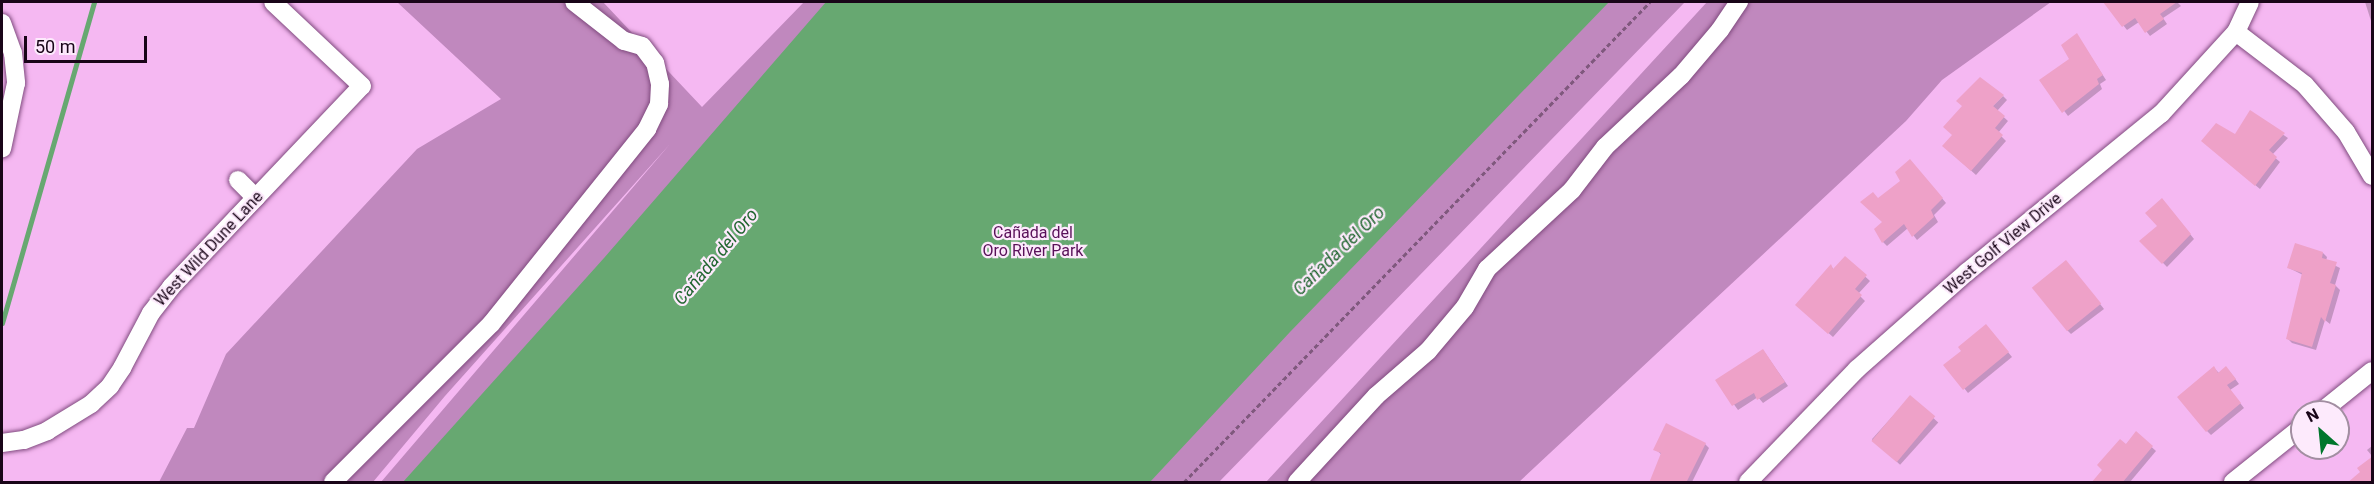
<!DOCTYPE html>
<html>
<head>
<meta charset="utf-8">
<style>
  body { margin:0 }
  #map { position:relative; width:2374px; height:484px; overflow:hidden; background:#f5b8f2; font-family:Roboto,sans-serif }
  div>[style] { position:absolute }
  .green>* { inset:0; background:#c088be }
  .water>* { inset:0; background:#67a871 }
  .shadow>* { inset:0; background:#0003; transform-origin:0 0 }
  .stream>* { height:5px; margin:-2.5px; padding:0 2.5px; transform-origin:2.5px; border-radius:2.5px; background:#67a871 }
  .building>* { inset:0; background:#eea1c8; transform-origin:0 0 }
  .path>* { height:3px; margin-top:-1.5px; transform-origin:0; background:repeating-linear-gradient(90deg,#7f587d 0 4.5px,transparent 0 7.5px) }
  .roads { filter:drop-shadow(0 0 2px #804b7f) drop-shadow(0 0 2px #804b7f) }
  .minor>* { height:18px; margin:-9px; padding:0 9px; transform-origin:9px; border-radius:9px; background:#fff }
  span { translate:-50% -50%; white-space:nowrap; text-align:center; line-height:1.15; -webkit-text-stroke:4.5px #fdeafc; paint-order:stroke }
  .park-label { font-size:16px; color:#591059 }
  .street-label { font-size:16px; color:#190518 }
  .water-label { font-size:18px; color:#236732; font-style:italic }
  .frame { position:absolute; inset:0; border:3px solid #190518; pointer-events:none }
  .north { position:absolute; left:2290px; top:400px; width:60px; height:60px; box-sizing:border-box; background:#fdeafc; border:2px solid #a28ea1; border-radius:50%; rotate:333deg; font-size:16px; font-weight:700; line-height:24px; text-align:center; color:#190518 }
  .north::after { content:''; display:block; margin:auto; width:21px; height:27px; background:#00762c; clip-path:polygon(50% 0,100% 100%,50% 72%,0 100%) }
  .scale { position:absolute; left:24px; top:36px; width:123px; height:27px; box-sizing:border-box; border:3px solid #190518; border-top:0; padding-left:8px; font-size:18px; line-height:21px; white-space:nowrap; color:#190518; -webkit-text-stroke:4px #fdeafc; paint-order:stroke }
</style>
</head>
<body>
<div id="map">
  <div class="green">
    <div style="clip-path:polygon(397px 2px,603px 2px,702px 107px,804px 2px,1685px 2px,1219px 482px,381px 482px,670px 144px,445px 396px,373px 482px,159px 482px,187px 428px,194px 428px,226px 354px,417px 149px,501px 99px)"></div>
    <div style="clip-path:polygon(1707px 2px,2051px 2px,1942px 80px,1906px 121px,1519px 482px,1266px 482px)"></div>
  </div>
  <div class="water">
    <div style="clip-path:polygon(826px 2px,1609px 2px,1290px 332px,1150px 482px,403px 482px,604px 258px)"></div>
  </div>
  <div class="shadow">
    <div style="clip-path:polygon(2105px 2px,2177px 2px,2181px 6px,2163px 18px,2167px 24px,2150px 36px,2139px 22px,2127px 30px)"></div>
    <div style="clip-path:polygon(2365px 2px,2372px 2px,2372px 24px)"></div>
    <div style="clip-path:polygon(2077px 35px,2106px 80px,2100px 84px,2102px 89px,2068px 116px,2041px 80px,2071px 60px)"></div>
    <div style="clip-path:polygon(2003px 96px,2007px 100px,1997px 111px,2008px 121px,1998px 133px,2006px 141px,1976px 175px,1948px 150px)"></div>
    <div style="clip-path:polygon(2251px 113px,2288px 138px,2272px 155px,2280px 162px,2260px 189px,2207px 145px,2236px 136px)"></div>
    <div style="clip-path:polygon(1914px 165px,1946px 203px,1934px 215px,1938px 222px,1917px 240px,1908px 228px,1887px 246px,1883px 242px,1884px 222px,1879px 200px,1902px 181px)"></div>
    <div style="clip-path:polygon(2166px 204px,2194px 239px,2167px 267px,2142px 241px,2159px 226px)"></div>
    <div style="clip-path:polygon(2323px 253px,2327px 257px,2326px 261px,2340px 268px,2335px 285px,2340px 290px,2330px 324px,2325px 320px,2316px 350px,2292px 343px,2288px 339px,2303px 275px,2289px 268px)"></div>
    <div style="clip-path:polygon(1845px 258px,1870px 281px,1858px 294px,1865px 301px,1833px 337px,1801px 309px,1831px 266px,1834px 270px)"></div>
    <div style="clip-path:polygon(2070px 266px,2104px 309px,2071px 334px,2067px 330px)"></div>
    <div style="clip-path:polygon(1990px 330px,2012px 357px,1968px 393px,1964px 388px)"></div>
    <div style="clip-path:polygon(1763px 350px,1788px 386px,1763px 403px,1758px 397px,1738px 410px,1717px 381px)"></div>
    <div style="clip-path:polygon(2214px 368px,2220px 374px,2230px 372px,2239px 384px,2230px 390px,2244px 408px,2211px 435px,2207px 431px)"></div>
    <div style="left:1910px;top:397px;width:38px;height:57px;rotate:42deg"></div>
    <div style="clip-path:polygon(2136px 433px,2156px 451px,2130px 482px,2099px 482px,2104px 470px)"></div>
    <div style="clip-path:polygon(1705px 444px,1709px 448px,1692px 482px,1657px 482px,1662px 455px,1655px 449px)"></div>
    <div style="clip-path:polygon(2372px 446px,2372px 456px,2367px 450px)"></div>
  </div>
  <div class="stream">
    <div style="left:2px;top:323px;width:334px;rotate:-74deg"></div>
  </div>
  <div class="building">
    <div style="clip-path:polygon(2103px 2px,2177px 2px,2160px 14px,2164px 19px,2145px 33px,2135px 18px,2122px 27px)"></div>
    <div style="clip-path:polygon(2077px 33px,2103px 75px,2097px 79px,2099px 84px,2062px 113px,2039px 80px,2069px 59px,2061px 45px)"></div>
    <div style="clip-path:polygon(1980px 77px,2004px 95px,1993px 106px,2005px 116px,1995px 128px,2003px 135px,1971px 171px,1942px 146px,1952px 135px,1943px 127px,1962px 106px,1956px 101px)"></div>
    <div style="clip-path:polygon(2250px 110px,2285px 133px,2269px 150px,2277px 157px,2255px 186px,2201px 141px,2216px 123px,2235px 134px)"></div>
    <div style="clip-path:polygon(1910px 159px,1943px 198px,1931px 210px,1934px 217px,1912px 237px,1904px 224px,1882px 243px,1874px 229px,1882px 222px,1860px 202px,1873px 192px,1878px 198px,1900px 181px,1895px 172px)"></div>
    <div style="clip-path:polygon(2162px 198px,2191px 234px,2162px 264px,2139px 241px,2157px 226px,2145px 213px)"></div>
    <div style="clip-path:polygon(2295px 243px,2323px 252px,2322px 258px,2337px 262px,2330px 283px,2336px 285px,2325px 322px,2321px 317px,2312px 347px,2286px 339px,2302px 273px,2287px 268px)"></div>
    <div style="clip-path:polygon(1845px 256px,1867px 275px,1855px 289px,1862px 295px,1828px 334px,1795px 305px,1831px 264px,1833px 269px)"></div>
    <div style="left:2066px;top:260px;width:56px;height:44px;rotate:51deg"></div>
    <div style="clip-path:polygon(1986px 324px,2009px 352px,1963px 390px,1943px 365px,1961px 351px,1958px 347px)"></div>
    <div style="clip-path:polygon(1763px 349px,1785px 382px,1757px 400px,1754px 393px,1732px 406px,1715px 380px)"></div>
    <div style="clip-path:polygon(2214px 366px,2218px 373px,2226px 366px,2236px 379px,2227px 385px,2241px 403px,2206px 432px,2177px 397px)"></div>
    <div style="left:1910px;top:395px;width:33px;height:60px;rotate:40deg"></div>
    <div style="clip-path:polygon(1666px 423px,1706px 443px,1686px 483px,1649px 483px,1661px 453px,1653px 450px)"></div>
    <div style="clip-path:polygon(2136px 431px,2153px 446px,2122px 483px,2091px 483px,2102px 470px,2097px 465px,2120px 439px,2126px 444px)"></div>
    <div style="clip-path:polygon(2373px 456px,2373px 483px,2347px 483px,2360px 472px,2357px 468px)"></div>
  </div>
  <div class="path">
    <div style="left:1184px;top:482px;width:669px;rotate:-45.85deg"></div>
  </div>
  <div class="roads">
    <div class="minor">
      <div style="left:2px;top:23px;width:32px;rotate:70deg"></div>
      <div style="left:13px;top:53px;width:30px;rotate:84deg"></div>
      <div style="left:16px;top:83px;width:67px;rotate:102deg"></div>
      <div style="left:2236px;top:32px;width:87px;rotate:37.5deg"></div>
      <div style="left:2305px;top:85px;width:62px;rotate:48.9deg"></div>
      <div style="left:2346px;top:132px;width:51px;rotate:59.4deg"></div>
      <div style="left:238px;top:180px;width:25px;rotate:45deg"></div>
      <div style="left:2321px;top:412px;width:65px;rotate:-38.8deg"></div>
      <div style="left:2px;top:443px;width:22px;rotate:-8deg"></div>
      <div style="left:24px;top:440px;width:25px;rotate:-21deg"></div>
      <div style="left:47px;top:431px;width:52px;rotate:-31.5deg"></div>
      <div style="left:91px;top:404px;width:26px;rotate:-43deg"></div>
      <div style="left:110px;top:386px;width:22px;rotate:-56deg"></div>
      <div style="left:122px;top:368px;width:62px;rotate:-62.2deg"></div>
      <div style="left:151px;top:313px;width:33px;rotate:-52deg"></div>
      <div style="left:171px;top:287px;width:277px;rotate:-46.5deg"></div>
      <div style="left:362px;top:86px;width:122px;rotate:-136.7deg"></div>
      <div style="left:333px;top:482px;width:223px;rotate:-45deg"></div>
      <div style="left:491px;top:324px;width:250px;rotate:-51.3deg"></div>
      <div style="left:647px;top:129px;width:28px;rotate:-64deg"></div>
      <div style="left:659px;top:104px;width:20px;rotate:-87deg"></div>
      <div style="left:660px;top:84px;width:22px;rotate:-103deg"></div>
      <div style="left:655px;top:63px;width:21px;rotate:-127deg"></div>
      <div style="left:642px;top:46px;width:19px;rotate:-164deg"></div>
      <div style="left:624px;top:41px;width:63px;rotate:-142deg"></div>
      <div style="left:1297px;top:482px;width:117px;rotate:-47.4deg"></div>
      <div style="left:1376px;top:396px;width:69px;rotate:-40.9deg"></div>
      <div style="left:1428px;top:351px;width:57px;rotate:-49.9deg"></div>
      <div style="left:1465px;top:307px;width:44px;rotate:-59.9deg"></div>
      <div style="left:1487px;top:269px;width:116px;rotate:-42.9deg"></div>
      <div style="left:1572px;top:190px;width:54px;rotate:-52.5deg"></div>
      <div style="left:1605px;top:147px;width:104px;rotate:-43.1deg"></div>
      <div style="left:1681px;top:76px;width:60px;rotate:-49.7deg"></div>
      <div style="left:1720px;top:30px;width:34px;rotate:-56deg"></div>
      <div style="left:1748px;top:482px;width:157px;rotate:-46deg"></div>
      <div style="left:1857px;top:369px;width:147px;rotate:-41.4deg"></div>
      <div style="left:1967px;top:272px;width:250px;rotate:-39.2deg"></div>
      <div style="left:2161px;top:114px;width:111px;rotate:-47.6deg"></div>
      <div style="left:2236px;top:32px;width:33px;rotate:-65deg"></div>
      <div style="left:2233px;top:482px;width:88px;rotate:-38.6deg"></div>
    </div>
  </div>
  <div class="park-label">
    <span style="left:1033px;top:242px">Cañada del<br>Oro River Park</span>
  </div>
  <div class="street-label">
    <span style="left:2003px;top:244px;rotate:-40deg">West Golf View Drive</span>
    <span style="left:209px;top:249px;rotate:-47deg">West Wild Dune Lane</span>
  </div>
  <div class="water-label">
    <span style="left:1339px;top:251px;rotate:-44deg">Cañada del Oro</span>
    <span style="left:716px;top:257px;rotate:-50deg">Cañada del Oro</span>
  </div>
  <div class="frame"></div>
  <div class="north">N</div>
  <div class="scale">50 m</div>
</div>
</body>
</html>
